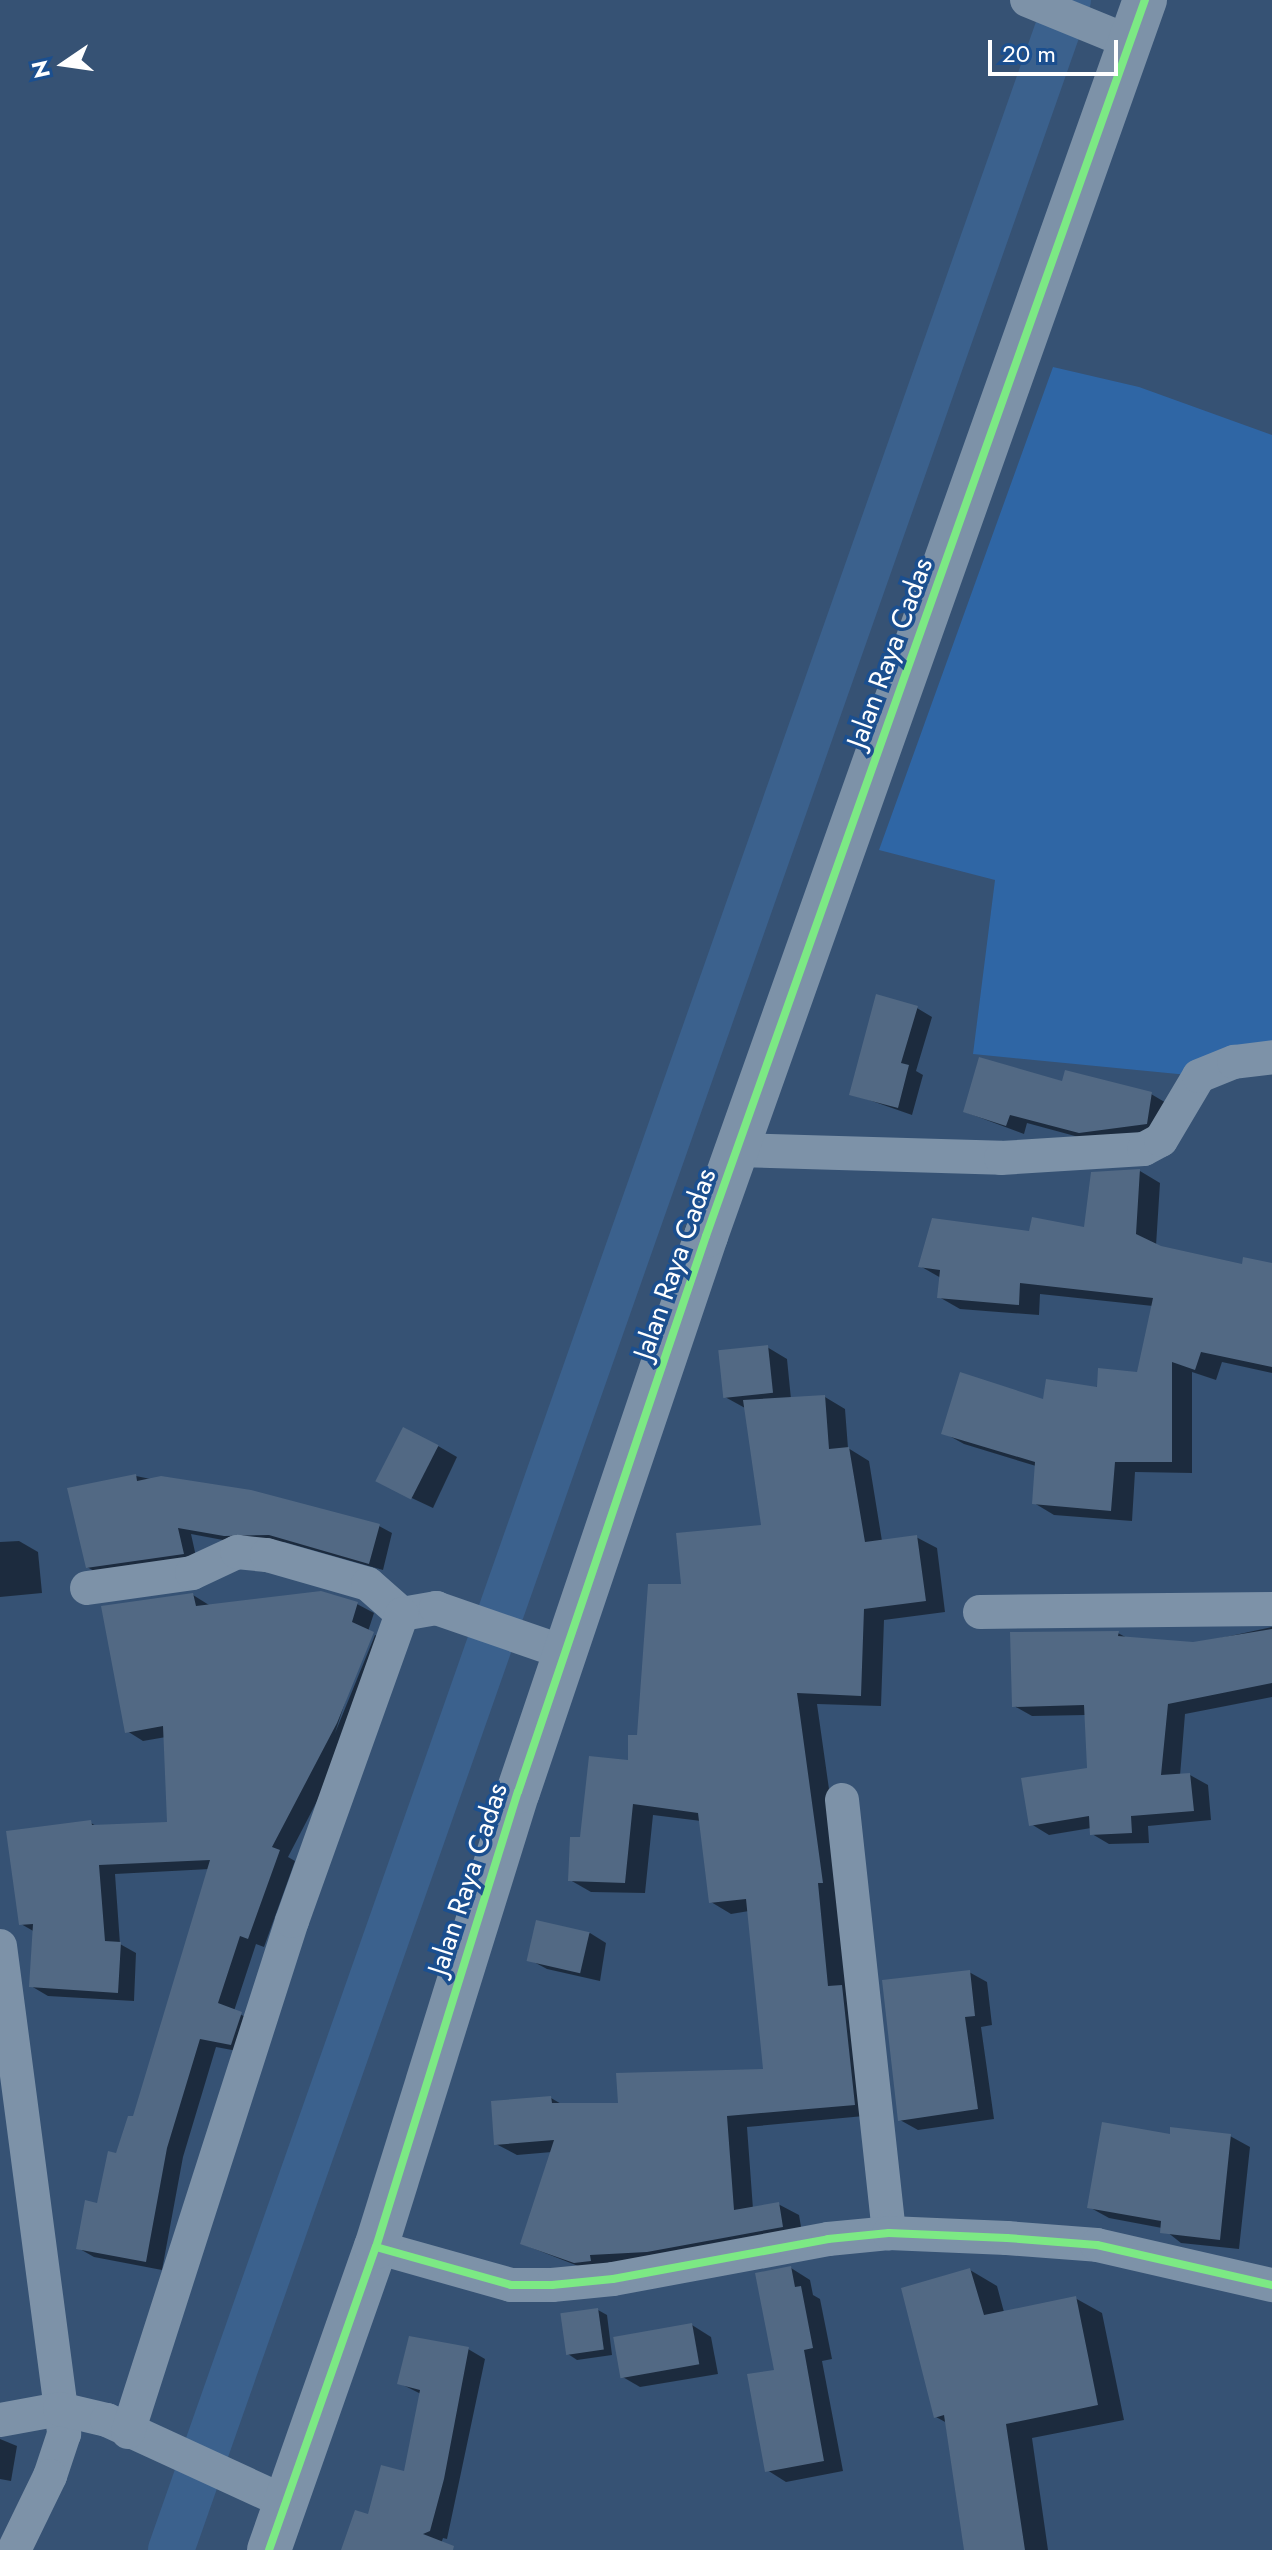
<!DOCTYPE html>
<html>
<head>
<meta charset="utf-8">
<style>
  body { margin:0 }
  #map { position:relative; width:1272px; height:2550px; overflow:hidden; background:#365274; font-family:Jost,sans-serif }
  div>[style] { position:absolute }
  .green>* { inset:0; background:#2f66a5 }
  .shadow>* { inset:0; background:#0007 }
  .canal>* { height:46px; margin:-23px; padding:0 23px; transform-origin:23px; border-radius:23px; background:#3b618d }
  .building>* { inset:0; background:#526984; transform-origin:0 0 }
  .minor>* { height:34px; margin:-17px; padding:0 17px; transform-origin:17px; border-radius:17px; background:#7d92a8 }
  .tertiary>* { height:44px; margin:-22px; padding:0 22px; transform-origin:22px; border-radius:22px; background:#7d92a8 }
  .cycleway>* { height:8px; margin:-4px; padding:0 4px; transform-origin:4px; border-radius:4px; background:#7ce984 }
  span { translate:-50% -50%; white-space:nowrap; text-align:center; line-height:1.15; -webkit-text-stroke:7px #1b4f8f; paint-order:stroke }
  .street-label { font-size:28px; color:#fff }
  .north { position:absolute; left:24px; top:24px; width:80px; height:80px; -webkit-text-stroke:6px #1b4f8f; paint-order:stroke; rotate:257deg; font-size:22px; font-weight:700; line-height:32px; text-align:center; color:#fff }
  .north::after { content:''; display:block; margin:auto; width:28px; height:36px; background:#fff; clip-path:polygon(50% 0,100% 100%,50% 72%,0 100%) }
  .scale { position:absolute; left:988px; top:40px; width:130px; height:36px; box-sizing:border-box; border:4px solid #fff; border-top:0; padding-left:10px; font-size:24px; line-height:28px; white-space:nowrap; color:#fff; -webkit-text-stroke:6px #1b4f8f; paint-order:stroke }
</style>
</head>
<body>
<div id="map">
  <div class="green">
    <div style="clip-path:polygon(1053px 367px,1139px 387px,1272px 435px,1272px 1071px,1219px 1078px,973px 1054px,995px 880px,879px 850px)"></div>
  </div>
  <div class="shadow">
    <div style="clip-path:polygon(917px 1008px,932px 1017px,916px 1071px,923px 1075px,912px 1115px,852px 1094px)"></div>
    <div style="clip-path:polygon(1064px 1084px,1151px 1094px,1168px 1104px,1164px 1134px,1097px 1142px,1027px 1123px,1024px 1134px,965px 1112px)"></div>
    <div style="clip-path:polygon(1140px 1171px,1160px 1183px,1156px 1246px,1243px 1267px,1272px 1265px,1272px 1373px,1222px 1362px,1216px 1380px,1192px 1372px,1192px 1473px,1135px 1472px,1132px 1521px,1054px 1515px,1034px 1503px,1036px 1466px,964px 1444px,944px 1433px,1139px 1374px,1153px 1306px,1040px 1294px,1039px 1315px,960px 1309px,939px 1297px,941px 1278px,920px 1266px,1031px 1234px,1086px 1230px)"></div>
    <div style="clip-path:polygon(767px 1347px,787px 1359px,791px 1399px,825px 1397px,845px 1409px,848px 1448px,869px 1461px,882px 1541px,916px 1537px,937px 1548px,945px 1612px,884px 1620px,881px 1706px,817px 1704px,875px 2115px,747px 2127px,753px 2209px,778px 2204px,799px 2215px,803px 2238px,596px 2273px,522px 2244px,552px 2152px,517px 2155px,496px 2144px,551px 2098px,563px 2105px,620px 2105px,765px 2071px,749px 1911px,731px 1914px,711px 1902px,701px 1821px,653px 1815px,645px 1893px,591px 1892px,570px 1880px,582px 1839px,630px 1763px,683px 1586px,763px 1527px,745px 1408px,725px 1397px)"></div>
    <div style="clip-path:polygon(438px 1446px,457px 1457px,433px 1508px,399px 1492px)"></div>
    <div style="clip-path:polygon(136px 1476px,379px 1526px,392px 1533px,383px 1570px,284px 1542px,239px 1543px,191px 1534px,197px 1561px,101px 1575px,87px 1567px)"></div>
    <div style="clip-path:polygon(19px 1541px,38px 1552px,42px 1593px,0 1597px,0 1542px)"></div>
    <div style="clip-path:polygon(193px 1595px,209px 1605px,357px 1604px,374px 1613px,335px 1733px,375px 1635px,390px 1643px,353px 1732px,288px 1857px,295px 1861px,264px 1947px,256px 1944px,234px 2011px,257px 2023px,248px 2053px,216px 2047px,183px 2157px,162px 2270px,94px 2257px,78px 2248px,134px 2119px,210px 1869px,115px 1874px,120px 1944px,136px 1953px,134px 2001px,48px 1996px,31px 1986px,35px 1932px,21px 1924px,91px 1823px,98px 1827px,169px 1823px,166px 1737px,143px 1741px,127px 1731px)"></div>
    <div style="clip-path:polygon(1272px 1627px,1272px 1697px,1185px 1714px,1180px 1776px,1190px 1775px,1208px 1785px,1211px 1820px,1148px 1826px,1149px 1843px,1109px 1844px,1092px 1834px,1091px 1828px,1049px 1835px,1031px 1824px,1089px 1769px,1086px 1715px,1032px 1716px,1014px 1706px,1118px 1633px,1129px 1639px,1193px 1644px)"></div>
    <div style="clip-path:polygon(590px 1933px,606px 1943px,600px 1981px,547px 1969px,530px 1960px)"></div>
    <div style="clip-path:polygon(969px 1972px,987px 1982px,992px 2025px,981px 2027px,994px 2119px,918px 2130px,900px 2120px)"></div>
    <div style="clip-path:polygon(1230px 2136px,1250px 2147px,1239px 2249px,1181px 2243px,1162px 2228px,1109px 2218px,1089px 2207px,1171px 2137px)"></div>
    <div style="clip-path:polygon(791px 2268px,810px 2280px,813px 2295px,820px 2299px,832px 2359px,822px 2361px,843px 2471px,786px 2482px,767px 2470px)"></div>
    <div style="clip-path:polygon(970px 2270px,997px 2286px,1004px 2312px,1075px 2298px,1102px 2313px,1124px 2420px,1032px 2438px,1048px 2550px,966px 2550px,947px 2423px,936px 2417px)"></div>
    <div style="clip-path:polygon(598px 2310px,607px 2315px,612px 2355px,577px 2360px,568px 2354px)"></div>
    <div style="clip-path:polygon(692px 2325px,711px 2337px,718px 2374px,640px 2387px,621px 2376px)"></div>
    <div style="clip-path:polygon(468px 2349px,485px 2359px,447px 2539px,443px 2538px,439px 2550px,343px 2550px,406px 2474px,421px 2394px,399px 2383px)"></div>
    <div style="clip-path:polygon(0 2439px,17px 2446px,11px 2481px,0 2479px)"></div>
  </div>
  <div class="canal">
    <div style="left:171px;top:2550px;width:2703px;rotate:-70.62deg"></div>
  </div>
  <div class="building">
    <div style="clip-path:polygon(876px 994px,918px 1006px,901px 1063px,909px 1065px,898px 1108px,849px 1095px)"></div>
    <div style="clip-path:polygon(979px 1057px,1062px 1081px,1065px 1070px,1152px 1092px,1147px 1124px,1079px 1133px,1010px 1115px,1006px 1126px,963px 1112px)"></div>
    <div style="clip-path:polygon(1140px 1169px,1136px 1234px,1161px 1246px,1242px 1264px,1243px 1257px,1272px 1263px,1272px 1367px,1201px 1352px,1195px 1370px,1172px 1362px,1172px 1462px,1115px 1462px,1111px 1511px,1032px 1504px,1035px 1462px,941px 1434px,960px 1372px,1043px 1399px,1046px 1379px,1097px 1387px,1098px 1368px,1137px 1372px,1153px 1298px,1020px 1283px,1019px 1305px,937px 1298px,940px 1270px,918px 1267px,932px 1218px,1029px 1231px,1032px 1217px,1084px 1227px,1091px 1172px)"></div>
    <div style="left:768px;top:1345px;width:48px;height:50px;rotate:84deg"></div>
    <div style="clip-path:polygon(825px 1395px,829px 1449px,849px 1447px,865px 1542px,917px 1535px,926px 1601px,864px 1609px,861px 1696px,797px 1693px,823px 1883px,818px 1883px,828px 1986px,842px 1985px,855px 2105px,727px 2116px,734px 2210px,779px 2202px,783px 2227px,647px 2252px,590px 2255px,591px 2261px,574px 2263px,520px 2244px,554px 2140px,494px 2145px,491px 2101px,551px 2096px,552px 2103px,618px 2103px,616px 2073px,763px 2069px,746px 1899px,709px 1903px,698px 1813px,633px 1804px,625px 1883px,568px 1881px,570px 1837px,580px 1837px,589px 1756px,628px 1760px,628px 1735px,637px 1735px,648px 1584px,681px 1584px,676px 1533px,761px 1525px,743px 1400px)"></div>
    <div style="left:403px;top:1427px;width:40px;height:61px;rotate:27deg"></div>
    <div style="clip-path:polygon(136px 1474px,137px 1481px,161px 1476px,251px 1490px,380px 1524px,369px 1564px,269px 1535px,224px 1536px,178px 1528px,184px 1554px,86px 1568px,67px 1488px)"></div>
    <div style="clip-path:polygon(321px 1591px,358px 1602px,352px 1622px,374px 1632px,337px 1723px,272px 1847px,280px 1850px,248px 1939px,240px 1936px,218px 2003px,242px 2012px,231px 2045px,200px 2039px,167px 2148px,146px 2262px,76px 2249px,85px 2200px,97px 2203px,108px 2151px,116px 2153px,128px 2116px,133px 2116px,210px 1860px,99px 1865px,105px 1941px,121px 1942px,118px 1993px,29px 1987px,33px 1924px,19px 1925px,6px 1831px,91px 1820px,92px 1825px,167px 1822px,163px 1726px,125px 1733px,101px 1606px,193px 1593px,196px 1606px)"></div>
    <div style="clip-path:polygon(1272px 1629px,1272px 1683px,1168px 1704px,1161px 1775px,1190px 1773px,1194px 1811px,1131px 1816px,1132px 1833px,1090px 1835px,1089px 1816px,1029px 1826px,1021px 1778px,1087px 1768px,1084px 1705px,1012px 1707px,1010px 1632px,1119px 1631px,1118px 1636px,1193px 1642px)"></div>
    <div style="left:536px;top:1920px;width:55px;height:42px;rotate:13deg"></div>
    <div style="clip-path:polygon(970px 1970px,975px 2016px,965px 2017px,978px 2109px,898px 2121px,882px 1980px)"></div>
    <div style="clip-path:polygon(1102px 2122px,1170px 2134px,1170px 2127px,1231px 2134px,1220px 2240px,1160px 2233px,1161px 2221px,1087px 2208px)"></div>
    <div style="clip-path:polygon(791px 2266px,795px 2287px,801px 2286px,813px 2348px,804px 2350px,824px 2461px,765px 2472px,747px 2374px,774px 2370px,755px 2273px)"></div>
    <div style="clip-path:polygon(970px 2268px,984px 2315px,1076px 2296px,1098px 2405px,1006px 2424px,1025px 2550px,964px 2550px,944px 2415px,934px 2418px,901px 2288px)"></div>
    <div style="left:598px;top:2308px;width:42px;height:38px;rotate:82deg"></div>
    <div style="left:692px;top:2323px;width:42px;height:80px;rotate:80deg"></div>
    <div style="clip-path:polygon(409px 2336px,469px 2347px,444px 2479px,430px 2531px,423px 2534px,454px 2546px,453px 2550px,341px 2550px,355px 2510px,368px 2514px,381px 2465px,404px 2471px,420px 2390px,397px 2384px)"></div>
  </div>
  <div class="minor">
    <div style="left:1027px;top:0;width:111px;rotate:22.2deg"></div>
    <div style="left:737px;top:1150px;width:264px;rotate:1.7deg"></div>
    <div style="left:1001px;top:1158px;width:143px;rotate:-3.6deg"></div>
    <div style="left:1144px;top:1149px;width:19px;rotate:-28deg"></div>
    <div style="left:1161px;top:1140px;width:74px;rotate:-59.3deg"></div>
    <div style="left:1199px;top:1076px;width:38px;rotate:-22deg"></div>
    <div style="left:1234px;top:1062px;width:38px;rotate:-7deg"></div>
    <div style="left:87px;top:1588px;width:106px;rotate:-8.1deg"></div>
    <div style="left:192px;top:1573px;width:50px;rotate:-25deg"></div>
    <div style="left:237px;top:1552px;width:30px;rotate:6deg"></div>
    <div style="left:267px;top:1555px;width:105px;rotate:16deg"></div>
    <div style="left:368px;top:1584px;width:45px;rotate:41.4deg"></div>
    <div style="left:402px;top:1614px;width:35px;rotate:-10deg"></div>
    <div style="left:436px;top:1608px;width:141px;rotate:19.1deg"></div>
    <div style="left:980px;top:1612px;width:292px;rotate:-0.6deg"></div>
    <div style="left:842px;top:1800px;width:436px;rotate:83.8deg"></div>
    <div style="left:0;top:1946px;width:492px;rotate:82.5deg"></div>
    <div style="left:64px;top:2434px;width:44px;rotate:108.4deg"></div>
    <div style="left:50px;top:2476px;width:82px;rotate:115.9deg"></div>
    <div style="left:376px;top:2247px;width:140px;rotate:15.7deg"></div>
    <div style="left:511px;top:2285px;width:41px"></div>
    <div style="left:552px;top:2285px;width:61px;rotate:-5.6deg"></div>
    <div style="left:613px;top:2279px;width:219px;rotate:-10.5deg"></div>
    <div style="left:828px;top:2239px;width:61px;rotate:-5.6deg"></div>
    <div style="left:889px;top:2233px;width:118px;rotate:2.4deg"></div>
    <div style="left:1007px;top:2238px;width:90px;rotate:4.4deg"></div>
    <div style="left:1097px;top:2245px;width:180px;rotate:12.9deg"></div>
    <div style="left:0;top:2420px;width:61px;rotate:-10.4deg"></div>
    <div style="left:60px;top:2409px;width:48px;rotate:13.2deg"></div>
    <div style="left:107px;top:2420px;width:196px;rotate:24.7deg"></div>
    <div style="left:128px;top:2432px;width:537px;rotate:-72.21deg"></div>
    <div style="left:292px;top:1921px;width:326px;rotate:-70.3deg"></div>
  </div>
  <div class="tertiary">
    <div style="left:269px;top:2550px;width:321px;rotate:-70.6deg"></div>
    <div style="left:376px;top:2247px;width:477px;rotate:-72.7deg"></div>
    <div style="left:518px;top:1792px;width:587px;rotate:-71.32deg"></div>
    <div style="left:706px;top:1236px;width:1312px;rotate:-70.45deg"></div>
  </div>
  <div class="cycleway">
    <div style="left:376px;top:2247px;width:140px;rotate:15.7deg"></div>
    <div style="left:511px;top:2285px;width:41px"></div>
    <div style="left:552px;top:2285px;width:61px;rotate:-5.6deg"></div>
    <div style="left:613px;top:2279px;width:219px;rotate:-10.5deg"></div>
    <div style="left:828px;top:2239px;width:61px;rotate:-5.6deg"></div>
    <div style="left:889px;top:2233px;width:118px;rotate:2.4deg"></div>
    <div style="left:1007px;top:2238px;width:90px;rotate:4.4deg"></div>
    <div style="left:1097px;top:2245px;width:180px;rotate:12.9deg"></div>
    <div style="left:269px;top:2550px;width:321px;rotate:-70.6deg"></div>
    <div style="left:376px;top:2247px;width:477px;rotate:-72.7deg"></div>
    <div style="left:518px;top:1792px;width:587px;rotate:-71.32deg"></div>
    <div style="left:706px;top:1236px;width:1312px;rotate:-70.45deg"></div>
  </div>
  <div class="street-label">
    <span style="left:890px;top:653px;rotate:-70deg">Jalan Raya Cadas</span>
    <span style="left:675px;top:1264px;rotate:-71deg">Jalan Raya Cadas</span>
    <span style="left:468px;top:1879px;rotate:-72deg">Jalan Raya Cadas</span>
  </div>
  <div class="north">N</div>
  <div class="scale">20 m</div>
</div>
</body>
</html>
